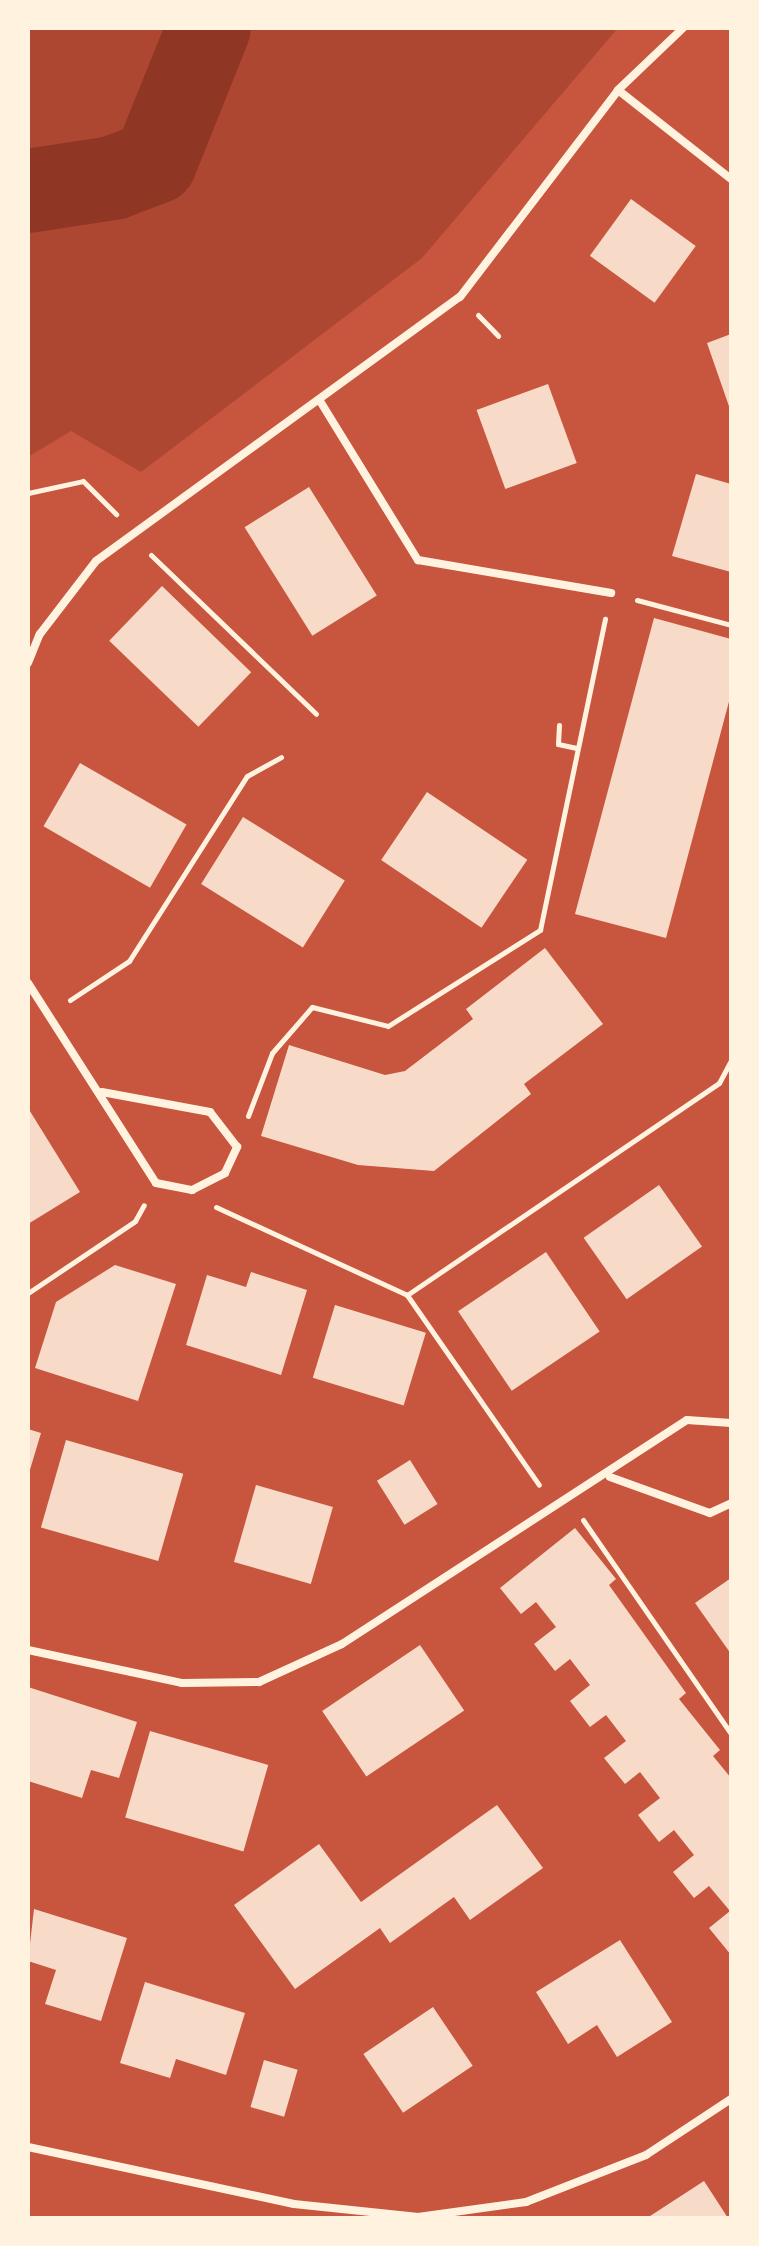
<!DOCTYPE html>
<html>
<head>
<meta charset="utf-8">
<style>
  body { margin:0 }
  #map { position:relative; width:759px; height:2246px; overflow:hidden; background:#c8553d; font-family:"Roboto Serif",serif }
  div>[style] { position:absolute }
  .green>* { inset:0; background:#ae4732 }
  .river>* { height:84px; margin:-42px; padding:0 42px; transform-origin:42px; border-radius:42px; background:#8f3625 }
  .building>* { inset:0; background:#f7dbc8; transform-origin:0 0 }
  .path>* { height:5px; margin:-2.5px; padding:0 2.5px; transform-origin:2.5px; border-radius:2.5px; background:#fff3e0 }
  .minor>* { height:8px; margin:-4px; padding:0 4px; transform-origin:4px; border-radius:4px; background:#fff3e0 }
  span { translate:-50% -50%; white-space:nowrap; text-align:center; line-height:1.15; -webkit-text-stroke:6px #fff3e0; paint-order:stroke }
  .frame { position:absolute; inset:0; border:30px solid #fff3e0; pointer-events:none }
</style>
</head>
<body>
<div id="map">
  <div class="green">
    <div style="clip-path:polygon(28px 28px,618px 28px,422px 258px,141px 472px,71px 431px,28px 457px)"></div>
  </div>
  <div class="river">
    <div style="left:28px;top:191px;width:86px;rotate:-8.7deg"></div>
    <div style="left:113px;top:178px;width:45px;rotate:-20.9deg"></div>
    <div style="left:155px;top:162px;width:144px;rotate:-68.1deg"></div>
  </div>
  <div class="building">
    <div style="left:631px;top:199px;width:80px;height:70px;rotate:36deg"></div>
    <div style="clip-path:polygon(731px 334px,731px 412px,707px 343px)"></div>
    <div style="left:548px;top:384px;width:84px;height:76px;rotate:70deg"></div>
    <div style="clip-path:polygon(696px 474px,731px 484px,731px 572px,672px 556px)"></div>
    <div style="left:309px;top:487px;width:128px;height:76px;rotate:58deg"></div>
    <div style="left:162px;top:586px;width:124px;height:76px;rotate:44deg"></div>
    <div style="clip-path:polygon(654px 618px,731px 639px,731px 694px,666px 938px,575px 914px)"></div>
    <div style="left:80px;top:763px;width:123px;height:73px;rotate:30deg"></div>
    <div style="left:427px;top:792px;width:121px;height:82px;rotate:34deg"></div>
    <div style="left:243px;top:817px;width:120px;height:79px;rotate:32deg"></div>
    <div style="clip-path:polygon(545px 948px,603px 1024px,524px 1084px,531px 1094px,434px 1171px,358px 1165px,261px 1136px,289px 1045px,385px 1075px,405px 1071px,473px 1019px,466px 1009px)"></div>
    <div style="clip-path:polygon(28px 1108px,80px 1192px,28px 1224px)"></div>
    <div style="left:659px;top:1185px;width:75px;height:92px;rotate:55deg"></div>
    <div style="left:546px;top:1252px;width:96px;height:106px;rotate:56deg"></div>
    <div style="clip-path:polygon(115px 1265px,176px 1284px,138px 1401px,35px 1368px,56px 1302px)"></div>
    <div style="clip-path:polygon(251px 1272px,307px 1290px,281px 1375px,186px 1345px,207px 1275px,246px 1287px)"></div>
    <div style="left:335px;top:1305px;width:95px;height:76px;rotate:17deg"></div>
    <div style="clip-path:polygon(28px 1429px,41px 1433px,29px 1473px,28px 1473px)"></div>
    <div style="left:66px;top:1440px;width:122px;height:91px;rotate:16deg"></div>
    <div style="left:410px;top:1460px;width:52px;height:39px;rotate:58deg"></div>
    <div style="left:256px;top:1485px;width:80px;height:80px;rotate:16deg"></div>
    <div style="clip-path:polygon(575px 1528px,616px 1579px,609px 1585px,686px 1693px,679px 1699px,720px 1750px,713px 1756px,731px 1778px,731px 1955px,709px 1928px,730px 1911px,709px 1886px,694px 1898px,673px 1872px,694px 1855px,674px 1830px,659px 1842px,638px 1815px,660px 1798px,640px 1772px,625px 1784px,604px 1758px,626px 1741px,606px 1715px,590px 1727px,570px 1701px,590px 1685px,570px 1659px,555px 1671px,534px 1644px,556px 1627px,536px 1602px,521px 1614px,500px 1588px)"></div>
    <div style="clip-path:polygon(731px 1578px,731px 1654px,695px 1603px)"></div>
    <div style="left:420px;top:1645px;width:79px;height:118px;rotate:56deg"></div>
    <div style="clip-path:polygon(28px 1687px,137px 1722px,119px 1778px,91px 1770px,82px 1798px,28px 1781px)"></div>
    <div style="left:150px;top:1731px;width:123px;height:90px;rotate:16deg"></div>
    <div style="clip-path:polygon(497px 1805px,543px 1868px,470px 1920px,454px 1897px,390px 1943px,380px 1928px,295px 1989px,234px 1905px,319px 1844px,361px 1902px)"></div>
    <div style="clip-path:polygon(34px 1909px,127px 1938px,101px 2021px,45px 2004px,56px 1970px,28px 1961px)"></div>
    <div style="clip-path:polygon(620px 1940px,672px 2022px,617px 2057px,597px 2025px,568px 2044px,536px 1992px)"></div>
    <div style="clip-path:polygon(145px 1982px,245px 2013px,226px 2075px,176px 2059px,170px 2078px,120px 2063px)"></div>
    <div style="left:433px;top:2007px;width:71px;height:84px;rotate:56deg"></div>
    <div style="left:264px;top:2060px;width:35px;height:49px;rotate:16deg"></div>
    <div style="clip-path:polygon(704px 2181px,728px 2218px,647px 2218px)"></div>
  </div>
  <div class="path">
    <div style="left:478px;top:315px;width:29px;rotate:46deg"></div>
    <div style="left:28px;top:493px;width:56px;rotate:-12.3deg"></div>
    <div style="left:83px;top:481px;width:47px;rotate:45deg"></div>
    <div style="left:151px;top:555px;width:229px;rotate:43.9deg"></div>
    <div style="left:637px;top:600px;width:97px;rotate:14.9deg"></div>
    <div style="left:559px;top:725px;width:19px;rotate:93deg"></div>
    <div style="left:558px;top:744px;width:19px;rotate:12deg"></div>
    <div style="left:70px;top:1000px;width:71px;rotate:-33.5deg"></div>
    <div style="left:129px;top:961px;width:219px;rotate:-57.5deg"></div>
    <div style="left:247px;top:776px;width:39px;rotate:-29deg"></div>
    <div style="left:248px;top:1116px;width:67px;rotate:-69.1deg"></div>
    <div style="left:272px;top:1053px;width:61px;rotate:-49deg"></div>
    <div style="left:312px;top:1007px;width:78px;rotate:14deg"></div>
    <div style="left:388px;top:1026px;width:180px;rotate:-32.3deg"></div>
    <div style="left:540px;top:930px;width:318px;rotate:-78.2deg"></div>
    <div style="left:216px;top:1207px;width:210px;rotate:24.7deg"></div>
    <div style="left:407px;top:1295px;width:377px;rotate:-34.2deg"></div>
    <div style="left:719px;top:1083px;width:26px;rotate:-62deg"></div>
    <div style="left:28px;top:1293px;width:129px;rotate:-33.9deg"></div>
    <div style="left:135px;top:1221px;width:18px;rotate:-61deg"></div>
    <div style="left:407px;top:1295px;width:231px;rotate:55.2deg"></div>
    <div style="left:583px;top:1520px;width:260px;rotate:55.3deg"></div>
  </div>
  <div class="minor">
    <div style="left:618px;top:90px;width:144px;rotate:38.2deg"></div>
    <div style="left:320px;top:401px;width:187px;rotate:58.4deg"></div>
    <div style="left:418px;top:560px;width:196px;rotate:9.7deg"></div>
    <div style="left:28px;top:663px;width:31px;rotate:-68deg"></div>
    <div style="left:40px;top:634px;width:92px;rotate:-52.5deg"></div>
    <div style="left:96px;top:561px;width:450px;rotate:-36deg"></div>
    <div style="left:460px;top:297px;width:260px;rotate:-52.6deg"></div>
    <div style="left:618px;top:90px;width:90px;rotate:-43.6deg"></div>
    <div style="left:28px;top:983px;width:237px;rotate:57.4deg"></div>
    <div style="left:156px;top:1183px;width:37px;rotate:11deg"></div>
    <div style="left:192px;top:1190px;width:37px;rotate:-27deg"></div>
    <div style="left:225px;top:1173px;width:29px;rotate:-65deg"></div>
    <div style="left:237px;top:1147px;width:44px;rotate:-127.6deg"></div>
    <div style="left:210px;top:1112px;width:110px;rotate:-169.5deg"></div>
    <div style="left:610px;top:1477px;width:106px;rotate:19.8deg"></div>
    <div style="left:710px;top:1513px;width:23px;rotate:-25deg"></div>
    <div style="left:28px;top:1650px;width:157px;rotate:12.1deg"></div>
    <div style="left:182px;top:1683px;width:77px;rotate:-0.7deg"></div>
    <div style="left:259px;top:1682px;width:91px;rotate:-24.6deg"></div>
    <div style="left:342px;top:1644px;width:411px;rotate:-33deg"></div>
    <div style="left:687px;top:1420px;width:44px;rotate:3.9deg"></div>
    <div style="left:28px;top:2147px;width:272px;rotate:12.1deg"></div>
    <div style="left:294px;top:2204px;width:125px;rotate:6deg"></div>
    <div style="left:418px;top:2217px;width:109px;rotate:-7.9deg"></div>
    <div style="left:526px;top:2202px;width:129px;rotate:-21.4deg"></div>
    <div style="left:646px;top:2155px;width:102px;rotate:-33.4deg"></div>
  </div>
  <div class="frame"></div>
</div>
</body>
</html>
